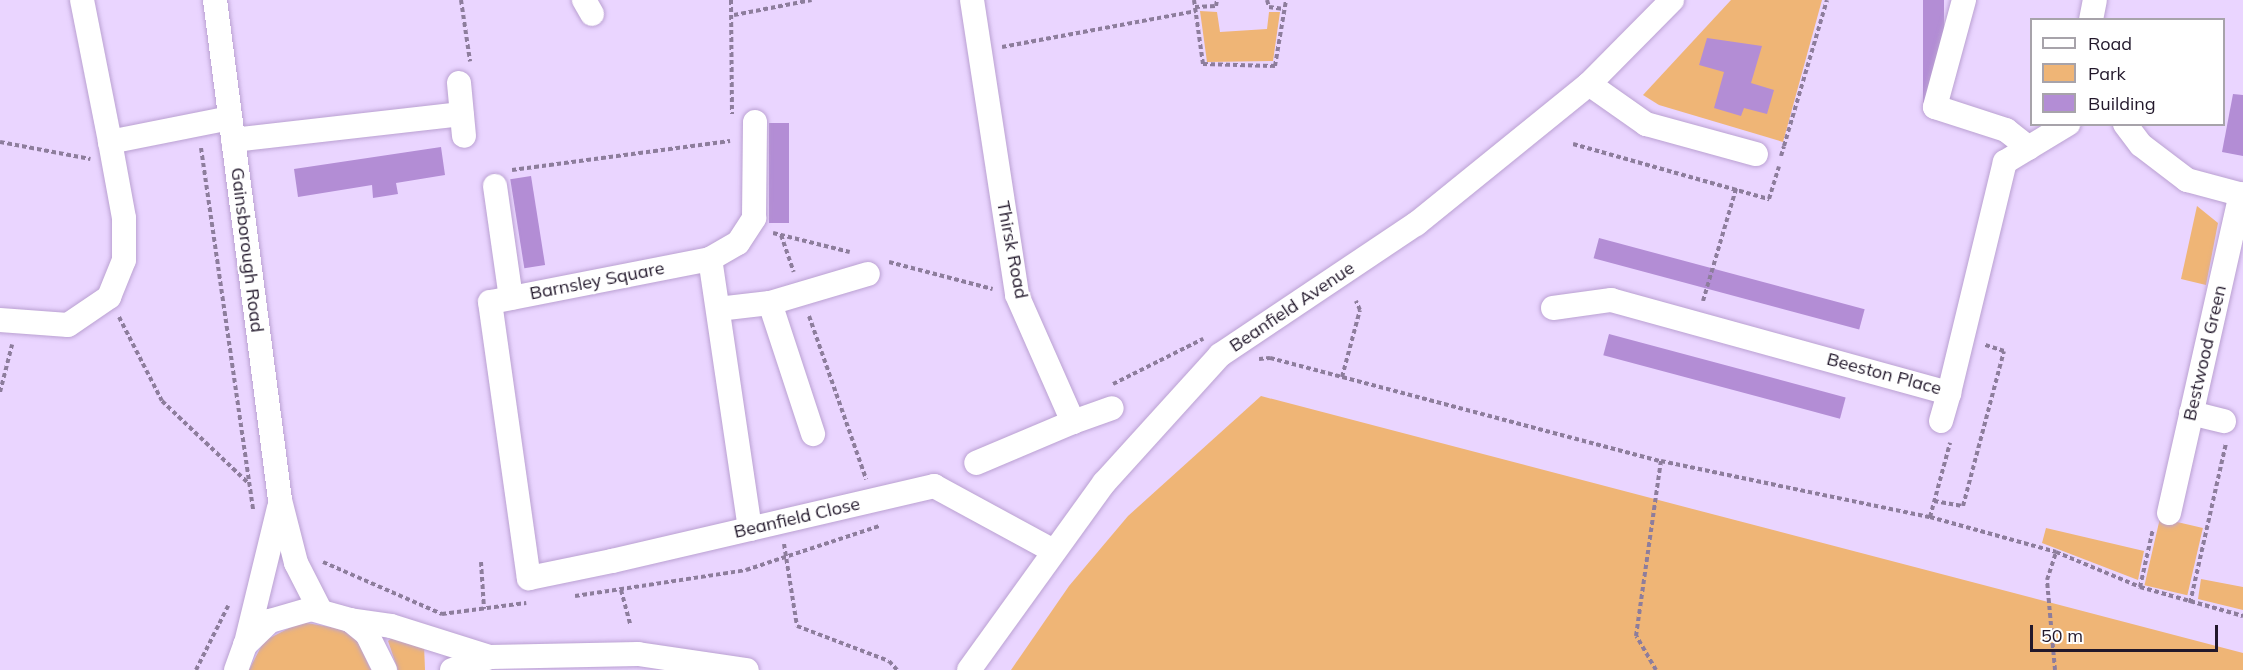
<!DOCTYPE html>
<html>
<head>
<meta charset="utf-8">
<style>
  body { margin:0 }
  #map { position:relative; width:2243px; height:670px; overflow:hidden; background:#ead5ff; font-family:Mulish,sans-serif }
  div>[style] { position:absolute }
  .green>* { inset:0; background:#efb576; transform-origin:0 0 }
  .building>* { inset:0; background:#b38dd5; transform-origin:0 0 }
  .path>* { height:4px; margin-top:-2px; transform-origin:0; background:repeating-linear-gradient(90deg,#8d7d9c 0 4.5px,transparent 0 7.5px) }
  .roads { filter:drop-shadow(0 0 2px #baa1d2) drop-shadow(0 0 2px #baa1d2) }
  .minor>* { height:24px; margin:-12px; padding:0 12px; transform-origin:12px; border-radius:12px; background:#fff }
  span { translate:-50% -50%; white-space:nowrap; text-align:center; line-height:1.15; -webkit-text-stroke:4.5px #fff; paint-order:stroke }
  .street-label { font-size:18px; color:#22182b }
  .legend { position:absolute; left:2030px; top:18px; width:195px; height:108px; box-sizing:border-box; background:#fff; border:2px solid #a7a3aa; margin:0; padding:8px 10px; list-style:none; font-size:18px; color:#22182b }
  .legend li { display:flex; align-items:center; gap:12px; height:30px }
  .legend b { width:30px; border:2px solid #a7a3aa }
  .scale { position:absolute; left:2030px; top:625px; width:188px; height:27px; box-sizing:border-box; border:3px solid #22182b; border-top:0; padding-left:8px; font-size:18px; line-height:21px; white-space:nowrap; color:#22182b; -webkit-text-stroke:4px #fff; paint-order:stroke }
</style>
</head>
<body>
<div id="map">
  <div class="green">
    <div style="clip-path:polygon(1731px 0,1822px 0,1783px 142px,1659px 105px,1643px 95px)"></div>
    <div style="clip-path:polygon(1200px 11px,1217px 12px,1220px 32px,1267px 29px,1269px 12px,1280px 12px,1273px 61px,1207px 62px)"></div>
    <div style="clip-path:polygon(2197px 206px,2218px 223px,2206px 285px,2181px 279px)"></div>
    <div style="clip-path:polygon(1261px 396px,2243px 653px,2243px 670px,1011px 670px,1069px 586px,1128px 516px)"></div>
    <div style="left:2160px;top:518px;width:44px;height:69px;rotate:13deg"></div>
    <div style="clip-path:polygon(2046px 528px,2144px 551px,2138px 580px,2042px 543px)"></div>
    <div style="clip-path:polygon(2201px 579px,2243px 587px,2243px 610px,2198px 599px)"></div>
    <div style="clip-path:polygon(301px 622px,342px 629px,358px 642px,371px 670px,249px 670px,264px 641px)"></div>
    <div style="clip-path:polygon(392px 638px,424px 645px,425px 670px,398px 670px,388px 641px)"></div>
  </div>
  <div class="building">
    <div style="left:1923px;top:0;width:21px;height:108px"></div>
    <div style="clip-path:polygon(1707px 38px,1762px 46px,1751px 83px,1774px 90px,1767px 114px,1744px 108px,1741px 116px,1714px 108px,1724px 72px,1699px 65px)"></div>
    <div style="clip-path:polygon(2233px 94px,2243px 95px,2243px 156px,2222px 152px)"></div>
    <div style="left:769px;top:123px;width:20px;height:100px"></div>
    <div style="clip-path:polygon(441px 147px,445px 175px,396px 183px,398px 194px,373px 198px,372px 185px,298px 197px,294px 169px)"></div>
    <div style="left:531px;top:176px;width:90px;height:21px;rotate:81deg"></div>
    <div style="left:1599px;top:238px;width:275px;height:21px;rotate:15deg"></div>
    <div style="left:1609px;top:334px;width:245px;height:22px;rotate:15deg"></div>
  </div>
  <div class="path">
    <div style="left:461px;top:0;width:62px;rotate:81.6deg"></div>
    <div style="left:731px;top:0;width:114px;rotate:89.5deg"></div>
    <div style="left:1194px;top:0;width:65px;rotate:82deg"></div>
    <div style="left:1203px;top:64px;width:72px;rotate:1.6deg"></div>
    <div style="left:1275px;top:66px;width:67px;rotate:-80.5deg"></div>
    <div style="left:1267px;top:0;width:7px;rotate:74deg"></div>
    <div style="left:1269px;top:7px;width:15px;rotate:8deg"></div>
    <div style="left:1195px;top:7px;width:21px;rotate:-3deg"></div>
    <div style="left:1216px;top:6px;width:6px;rotate:-81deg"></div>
    <div style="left:734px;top:15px;width:79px;rotate:-10.9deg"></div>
    <div style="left:1002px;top:47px;width:197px;rotate:-10.5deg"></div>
    <div style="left:0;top:142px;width:92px;rotate:10.7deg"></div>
    <div style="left:1573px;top:144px;width:204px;rotate:15.7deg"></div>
    <div style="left:1769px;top:199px;width:34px;rotate:-73deg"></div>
    <div style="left:1784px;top:146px;width:152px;rotate:-73.6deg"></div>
    <div style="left:201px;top:148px;width:365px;rotate:81.8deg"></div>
    <div style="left:1781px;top:156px;width:10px;rotate:-73deg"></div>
    <div style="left:512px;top:170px;width:220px;rotate:-7.6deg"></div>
    <div style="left:773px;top:233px;width:79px;rotate:13.9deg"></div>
    <div style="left:781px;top:235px;width:39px;rotate:71deg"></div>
    <div style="left:889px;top:262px;width:107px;rotate:14.6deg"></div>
    <div style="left:1703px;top:301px;width:117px;rotate:-73.6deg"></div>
    <div style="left:809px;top:316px;width:173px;rotate:70.7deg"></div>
    <div style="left:119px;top:317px;width:94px;rotate:62.9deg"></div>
    <div style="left:162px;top:401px;width:119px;rotate:43.6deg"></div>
    <div style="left:1259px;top:359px;width:11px;rotate:-5deg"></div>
    <div style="left:1270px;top:358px;width:404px;rotate:14.8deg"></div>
    <div style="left:1661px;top:461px;width:275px;rotate:11.8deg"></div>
    <div style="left:1930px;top:517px;width:131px;rotate:15.5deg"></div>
    <div style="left:2056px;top:552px;width:91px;rotate:22.6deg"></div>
    <div style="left:2140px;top:587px;width:107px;rotate:15.7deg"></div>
    <div style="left:1342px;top:377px;width:69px;rotate:-75deg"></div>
    <div style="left:1360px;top:310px;width:10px;rotate:-114deg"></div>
    <div style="left:1113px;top:384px;width:101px;rotate:-26.6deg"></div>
    <div style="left:0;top:392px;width:49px;rotate:-75.7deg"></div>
    <div style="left:1934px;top:501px;width:29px;rotate:10deg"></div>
    <div style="left:1963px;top:506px;width:160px;rotate:-75.2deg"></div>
    <div style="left:2004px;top:351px;width:20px;rotate:-162deg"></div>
    <div style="left:1930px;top:517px;width:77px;rotate:-74.9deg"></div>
    <div style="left:784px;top:544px;width:83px;rotate:81deg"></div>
    <div style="left:797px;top:626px;width:98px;rotate:20.8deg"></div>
    <div style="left:889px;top:661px;width:12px;rotate:48deg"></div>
    <div style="left:323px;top:562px;width:130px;rotate:23.6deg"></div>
    <div style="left:442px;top:614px;width:85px;rotate:-7.5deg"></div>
    <div style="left:481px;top:562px;width:47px;rotate:86.3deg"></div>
    <div style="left:2140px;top:587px;width:59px;rotate:-77.4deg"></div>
    <div style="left:621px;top:590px;width:35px;rotate:75deg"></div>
    <div style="left:575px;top:596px;width:173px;rotate:-8.6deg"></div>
    <div style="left:746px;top:570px;width:140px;rotate:-18.3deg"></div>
    <div style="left:2190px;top:603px;width:164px;rotate:-77.3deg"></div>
    <div style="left:196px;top:670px;width:72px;rotate:-63.4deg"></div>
    <div style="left:1656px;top:670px;width:39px;rotate:-120deg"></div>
    <div style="left:1636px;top:636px;width:177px;rotate:-81.9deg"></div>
    <div style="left:2055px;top:670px;width:90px;rotate:-95.1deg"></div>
    <div style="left:2047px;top:580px;width:29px;rotate:-72deg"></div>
  </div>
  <div class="roads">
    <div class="minor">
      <div style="left:82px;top:0;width:145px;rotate:78.8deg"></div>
      <div style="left:110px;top:142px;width:122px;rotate:-11.3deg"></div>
      <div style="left:215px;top:0;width:504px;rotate:82.59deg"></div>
      <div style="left:280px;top:500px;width:65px;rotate:75.7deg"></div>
      <div style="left:296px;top:563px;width:53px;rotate:62.9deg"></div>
      <div style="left:584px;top:0;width:16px;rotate:60deg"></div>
      <div style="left:972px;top:0;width:298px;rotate:81.3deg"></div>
      <div style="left:1017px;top:295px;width:139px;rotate:66.2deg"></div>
      <div style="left:1073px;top:422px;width:105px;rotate:157.1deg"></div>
      <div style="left:1964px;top:0;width:111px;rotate:105.2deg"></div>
      <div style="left:1935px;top:107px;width:75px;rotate:17.9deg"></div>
      <div style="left:2006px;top:130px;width:29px;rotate:38deg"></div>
      <div style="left:2091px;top:20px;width:20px;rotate:-79deg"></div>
      <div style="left:459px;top:83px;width:53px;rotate:84.6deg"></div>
      <div style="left:1589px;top:84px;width:70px;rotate:35.1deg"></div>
      <div style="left:1646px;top:124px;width:114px;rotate:15.3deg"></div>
      <div style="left:2125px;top:124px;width:26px;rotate:53deg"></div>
      <div style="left:2141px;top:145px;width:58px;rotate:37.3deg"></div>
      <div style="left:2187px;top:180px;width:58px;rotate:15deg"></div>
      <div style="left:233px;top:140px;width:230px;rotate:-6.5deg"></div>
      <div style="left:495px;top:186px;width:113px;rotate:81.9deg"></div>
      <div style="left:710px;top:259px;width:32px;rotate:-30deg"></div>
      <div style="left:738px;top:243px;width:30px;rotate:-57deg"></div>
      <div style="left:754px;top:218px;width:96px;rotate:-89.4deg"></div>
      <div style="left:770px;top:303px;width:138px;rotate:71.8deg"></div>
      <div style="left:1553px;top:308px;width:59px;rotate:-7.9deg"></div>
      <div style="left:1611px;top:300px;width:351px;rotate:15.4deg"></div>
      <div style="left:1949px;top:393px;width:238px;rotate:-76.4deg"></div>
      <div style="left:2005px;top:162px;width:74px;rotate:-31.1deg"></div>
      <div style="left:718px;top:309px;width:52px;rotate:-6.6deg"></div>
      <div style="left:770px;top:303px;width:102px;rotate:-16.5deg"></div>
      <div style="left:0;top:320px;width:68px;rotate:4.2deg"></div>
      <div style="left:68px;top:325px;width:50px;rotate:-34.3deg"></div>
      <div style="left:109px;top:297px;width:40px;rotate:-68deg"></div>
      <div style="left:124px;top:260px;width:42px;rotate:-90deg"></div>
      <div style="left:124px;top:218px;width:77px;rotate:-100.4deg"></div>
      <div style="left:2191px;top:413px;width:34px;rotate:14deg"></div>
      <div style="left:1941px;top:421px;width:29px;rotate:-74deg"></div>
      <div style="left:1073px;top:422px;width:41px;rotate:-19.7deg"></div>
      <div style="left:2169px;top:513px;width:327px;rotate:-77.3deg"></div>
      <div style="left:750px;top:529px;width:273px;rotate:-98.4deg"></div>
      <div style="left:710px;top:259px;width:224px;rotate:168.9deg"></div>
      <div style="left:490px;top:302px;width:279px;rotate:82deg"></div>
      <div style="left:529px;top:578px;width:85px;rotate:-11.6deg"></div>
      <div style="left:612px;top:561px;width:331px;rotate:-13.1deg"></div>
      <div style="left:934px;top:486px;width:134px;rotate:28.5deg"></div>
      <div style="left:350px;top:620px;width:41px;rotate:8.3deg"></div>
      <div style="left:391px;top:626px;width:104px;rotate:17.4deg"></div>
      <div style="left:246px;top:643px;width:139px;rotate:-76.3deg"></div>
      <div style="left:236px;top:670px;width:27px;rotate:-70deg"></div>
      <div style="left:245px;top:645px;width:35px;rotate:-44deg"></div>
      <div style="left:270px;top:621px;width:43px;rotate:-16.3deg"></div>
      <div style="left:311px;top:609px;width:41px;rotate:15.8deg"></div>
      <div style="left:350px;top:620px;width:22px;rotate:39deg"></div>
      <div style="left:367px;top:634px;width:40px;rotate:63.4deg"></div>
      <div style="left:452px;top:670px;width:40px;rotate:-18.9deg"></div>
      <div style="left:490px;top:657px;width:148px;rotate:-1.2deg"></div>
      <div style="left:638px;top:654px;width:110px;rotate:8.4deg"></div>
      <div style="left:969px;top:670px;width:231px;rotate:-54.2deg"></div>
      <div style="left:1104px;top:483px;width:173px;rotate:-47.8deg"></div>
      <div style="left:1220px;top:355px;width:236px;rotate:-33.8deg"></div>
      <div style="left:1416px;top:224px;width:223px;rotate:-39deg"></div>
      <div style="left:1589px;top:84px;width:118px;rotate:-45.3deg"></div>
    </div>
  </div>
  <div class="street-label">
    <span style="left:247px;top:250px;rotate:83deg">Gainsborough Road</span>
    <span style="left:1012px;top:250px;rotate:79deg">Thirsk Road</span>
    <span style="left:597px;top:281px;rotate:-11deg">Barnsley Square</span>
    <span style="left:1292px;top:307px;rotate:-34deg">Beanfield Avenue</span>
    <span style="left:2205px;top:353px;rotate:-77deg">Bestwood Green</span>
    <span style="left:1884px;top:374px;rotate:15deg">Beeston Place</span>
    <span style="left:797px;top:518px;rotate:-13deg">Beanfield Close</span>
  </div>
  <ul class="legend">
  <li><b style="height:8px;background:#fff"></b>Road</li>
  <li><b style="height:16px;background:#efb576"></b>Park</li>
  <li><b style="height:16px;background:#b38dd5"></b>Building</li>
  </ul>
  <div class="scale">50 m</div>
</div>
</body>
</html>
